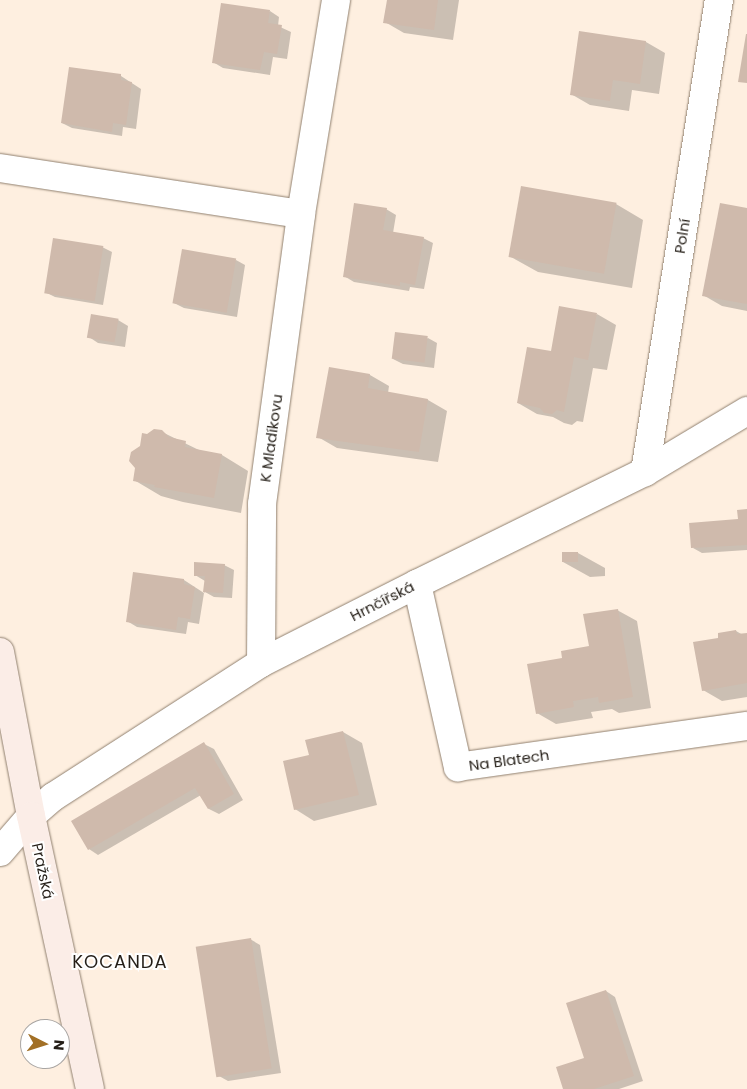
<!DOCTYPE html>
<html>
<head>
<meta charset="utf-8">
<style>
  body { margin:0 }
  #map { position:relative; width:747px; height:1089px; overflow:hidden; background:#feefe0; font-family:Poppins,sans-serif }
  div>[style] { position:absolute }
  .shadow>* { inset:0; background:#0003 }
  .building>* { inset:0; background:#cfbaac; transform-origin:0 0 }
  .roads { filter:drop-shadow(0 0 1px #90806f) drop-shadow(0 0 1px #90806f) }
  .minor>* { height:28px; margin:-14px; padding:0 14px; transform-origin:14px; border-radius:14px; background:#fff }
  .tertiary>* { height:28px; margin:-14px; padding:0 14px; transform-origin:14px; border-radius:14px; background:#fff }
  .secondary>* { height:28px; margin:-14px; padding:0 14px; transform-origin:14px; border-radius:14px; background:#fbede7 }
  span { translate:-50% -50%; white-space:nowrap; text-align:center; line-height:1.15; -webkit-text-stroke:4px #fff; paint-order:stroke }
  .street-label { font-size:15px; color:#251f18 }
  .quarter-label { font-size:18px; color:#251f18; letter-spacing:1px }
  .north { position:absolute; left:20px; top:1019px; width:50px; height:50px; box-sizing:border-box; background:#fff; border:1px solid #a8a5a3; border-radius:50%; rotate:95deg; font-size:14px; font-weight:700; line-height:20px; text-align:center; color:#251f18 }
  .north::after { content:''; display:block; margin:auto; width:18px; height:22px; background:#a27026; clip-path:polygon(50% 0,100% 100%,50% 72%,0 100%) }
</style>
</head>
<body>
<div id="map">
  <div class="shadow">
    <div style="clip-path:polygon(388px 0,459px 0,453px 40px,404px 33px,385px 22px)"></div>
    <div style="clip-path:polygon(270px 11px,279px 17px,278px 26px,291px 32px,287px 59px,273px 57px,270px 75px,223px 68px,213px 62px)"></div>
    <div style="clip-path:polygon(580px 33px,646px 42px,665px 53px,659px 94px,632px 90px,629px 111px,590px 105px,571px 94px)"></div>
    <div style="clip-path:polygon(121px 76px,141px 89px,136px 129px,123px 127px,122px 136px,72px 128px,62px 123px)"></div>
    <div style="clip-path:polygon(522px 187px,616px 204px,643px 220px,632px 288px,538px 272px,511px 257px)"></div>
    <div style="clip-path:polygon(386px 209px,396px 215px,393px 233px,423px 238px,433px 243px,424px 289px,410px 287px,409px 291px,354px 282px,344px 276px)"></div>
    <div style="clip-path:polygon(747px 209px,747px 311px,722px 306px,703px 295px)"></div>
    <div style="clip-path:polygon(102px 247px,112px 252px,103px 305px,55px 297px,45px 292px)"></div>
    <div style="clip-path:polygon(236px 260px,245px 265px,237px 317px,184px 308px,174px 303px)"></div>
    <div style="clip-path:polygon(597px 314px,616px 325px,607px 370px,593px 368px,583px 422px,577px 421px,572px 425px,564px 423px,553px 417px,537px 414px,518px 403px)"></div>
    <div style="clip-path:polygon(118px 320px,128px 326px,125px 347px,98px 343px,89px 337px)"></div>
    <div style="clip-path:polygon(428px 338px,437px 343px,434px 368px,403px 364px,393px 359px)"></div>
    <div style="clip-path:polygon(330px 369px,370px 375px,389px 386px,388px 393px,428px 400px,447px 411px,438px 462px,337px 448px,318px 437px)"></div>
    <div style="clip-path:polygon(162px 432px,203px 452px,222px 455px,248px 471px,241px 513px,183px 502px,161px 496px,134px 480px,141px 447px,148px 435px)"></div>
    <div style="clip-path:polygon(747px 511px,747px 550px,702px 553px,693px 548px,739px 521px)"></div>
    <div style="clip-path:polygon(578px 553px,605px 568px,605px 576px,590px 577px,563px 562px)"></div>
    <div style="clip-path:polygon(224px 565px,234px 570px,232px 598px,214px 597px,205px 592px,204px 593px,205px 581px,195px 575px)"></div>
    <div style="clip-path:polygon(184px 580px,204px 593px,199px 624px,188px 622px,186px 634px,137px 627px,127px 621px)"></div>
    <div style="clip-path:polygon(617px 610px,637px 621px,651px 708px,619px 713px,612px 709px,591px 712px,593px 718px,556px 724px,537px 713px,563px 659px,591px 647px)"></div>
    <div style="clip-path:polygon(736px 631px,743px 635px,747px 634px,747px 697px,722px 701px,703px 690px,719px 639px)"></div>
    <div style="clip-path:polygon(343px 732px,362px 743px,377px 805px,314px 821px,295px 809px,310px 756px)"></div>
    <div style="clip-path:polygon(204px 744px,214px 749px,243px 800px,219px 814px,209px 809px,201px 795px,98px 855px,89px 849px)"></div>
    <div style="clip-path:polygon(250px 939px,260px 945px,281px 1073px,228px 1081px,219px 1076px)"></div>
    <div style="clip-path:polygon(606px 991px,615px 997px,643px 1081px,619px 1089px,565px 1089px,586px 1059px)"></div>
  </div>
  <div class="building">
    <div style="clip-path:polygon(387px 0,438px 0,434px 30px,383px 23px)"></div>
    <div style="clip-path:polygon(221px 3px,270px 10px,268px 23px,282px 25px,277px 54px,264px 52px,260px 70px,212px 63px)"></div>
    <div style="clip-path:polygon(579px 31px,646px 41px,640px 84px,613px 80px,610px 101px,570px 95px)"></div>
    <div style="clip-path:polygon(746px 34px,747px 34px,747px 83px,738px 82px)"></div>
    <div style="clip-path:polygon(69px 67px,121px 74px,121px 80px,132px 82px,126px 125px,113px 123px,112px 132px,61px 123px)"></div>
    <div style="left:521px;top:186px;width:97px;height:72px;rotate:10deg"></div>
    <div style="clip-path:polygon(354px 203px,387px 208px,383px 230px,424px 237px,415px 285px,400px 282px,400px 286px,343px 277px)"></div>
    <div style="clip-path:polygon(720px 203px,747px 208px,747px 304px,702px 296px)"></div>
    <div style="left:53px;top:238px;width:51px;height:56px;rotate:9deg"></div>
    <div style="left:182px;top:249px;width:55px;height:55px;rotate:10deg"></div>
    <div style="clip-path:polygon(559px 306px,597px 313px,588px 360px,574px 357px,564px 412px,557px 410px,552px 414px,544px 413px,540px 408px,517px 403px,527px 347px,551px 351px)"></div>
    <div style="left:91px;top:314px;width:28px;height:24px;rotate:10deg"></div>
    <div style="left:395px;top:332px;width:33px;height:27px;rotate:7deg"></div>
    <div style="clip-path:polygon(329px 367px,370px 374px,368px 388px,428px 399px,419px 452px,316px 438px)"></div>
    <div style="clip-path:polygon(154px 429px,162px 430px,169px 437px,186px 441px,185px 447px,222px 454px,214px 498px,154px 487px,155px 485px,133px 481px,135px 468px,129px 461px,131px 452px,140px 446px,142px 433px,147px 434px)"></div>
    <div style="clip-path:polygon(747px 509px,747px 545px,691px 548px,689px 523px,738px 519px,737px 510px)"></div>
    <div style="left:562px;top:552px;width:16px;height:10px"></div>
    <div style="clip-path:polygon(194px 562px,225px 564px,223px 593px,203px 592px,205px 576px,194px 576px)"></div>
    <div style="clip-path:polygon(133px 572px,184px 579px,184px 584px,195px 587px,190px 619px,178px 617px,176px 630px,126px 622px)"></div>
    <div style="clip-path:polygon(618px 609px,633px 697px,599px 703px,598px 697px,573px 701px,574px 707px,536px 714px,527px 664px,562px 658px,561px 651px,589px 646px,583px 614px)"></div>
    <div style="clip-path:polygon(736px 630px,737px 634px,747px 633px,747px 683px,702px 691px,693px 642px,718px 638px,718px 633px)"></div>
    <div style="clip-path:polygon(343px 731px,359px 795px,294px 810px,283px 761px,309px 755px,305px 740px)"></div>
    <div style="clip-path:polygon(204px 742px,234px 794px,208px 809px,195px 788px,88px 850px,71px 821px)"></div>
    <div style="left:251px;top:938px;width:132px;height:56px;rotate:81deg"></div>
    <div style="clip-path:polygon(606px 990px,634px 1076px,594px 1089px,563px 1089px,556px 1067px,584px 1058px,566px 1003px)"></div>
  </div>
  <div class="roads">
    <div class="minor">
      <div style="left:0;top:168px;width:304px;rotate:8.7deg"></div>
      <div style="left:645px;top:472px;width:478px;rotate:-81.1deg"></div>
      <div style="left:417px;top:584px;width:188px;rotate:77.4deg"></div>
      <div style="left:458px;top:767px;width:292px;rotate:-8.1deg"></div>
      <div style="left:261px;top:663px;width:159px;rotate:-89.6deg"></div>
      <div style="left:262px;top:504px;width:293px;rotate:-82.3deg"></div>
      <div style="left:301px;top:214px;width:217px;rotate:-80.7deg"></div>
      <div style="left:0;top:852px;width:48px;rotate:-49.3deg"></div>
    </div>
    <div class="tertiary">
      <div style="left:31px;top:816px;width:29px;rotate:-41deg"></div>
      <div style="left:53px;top:797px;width:247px;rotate:-32.8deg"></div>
      <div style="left:261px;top:663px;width:175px;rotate:-26.9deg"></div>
      <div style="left:417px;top:584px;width:254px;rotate:-26.2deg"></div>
      <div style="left:645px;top:472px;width:119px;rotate:-30.9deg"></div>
    </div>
    <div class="secondary">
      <div style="left:0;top:652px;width:167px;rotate:79.3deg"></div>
      <div style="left:31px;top:816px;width:279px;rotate:77.8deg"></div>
    </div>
  </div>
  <div class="street-label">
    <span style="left:682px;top:236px;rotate:-81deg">Polní</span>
    <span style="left:271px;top:438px;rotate:-82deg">K Mladíkovu</span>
    <span style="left:382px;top:601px;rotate:-27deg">Hrnčířská</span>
    <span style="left:509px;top:760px;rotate:-8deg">Na Blatech</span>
    <span style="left:43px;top:871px;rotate:78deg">Pražská</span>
  </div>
  <div class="quarter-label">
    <span style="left:120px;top:962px">KOCANDA</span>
  </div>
  <div class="north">N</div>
</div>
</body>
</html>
